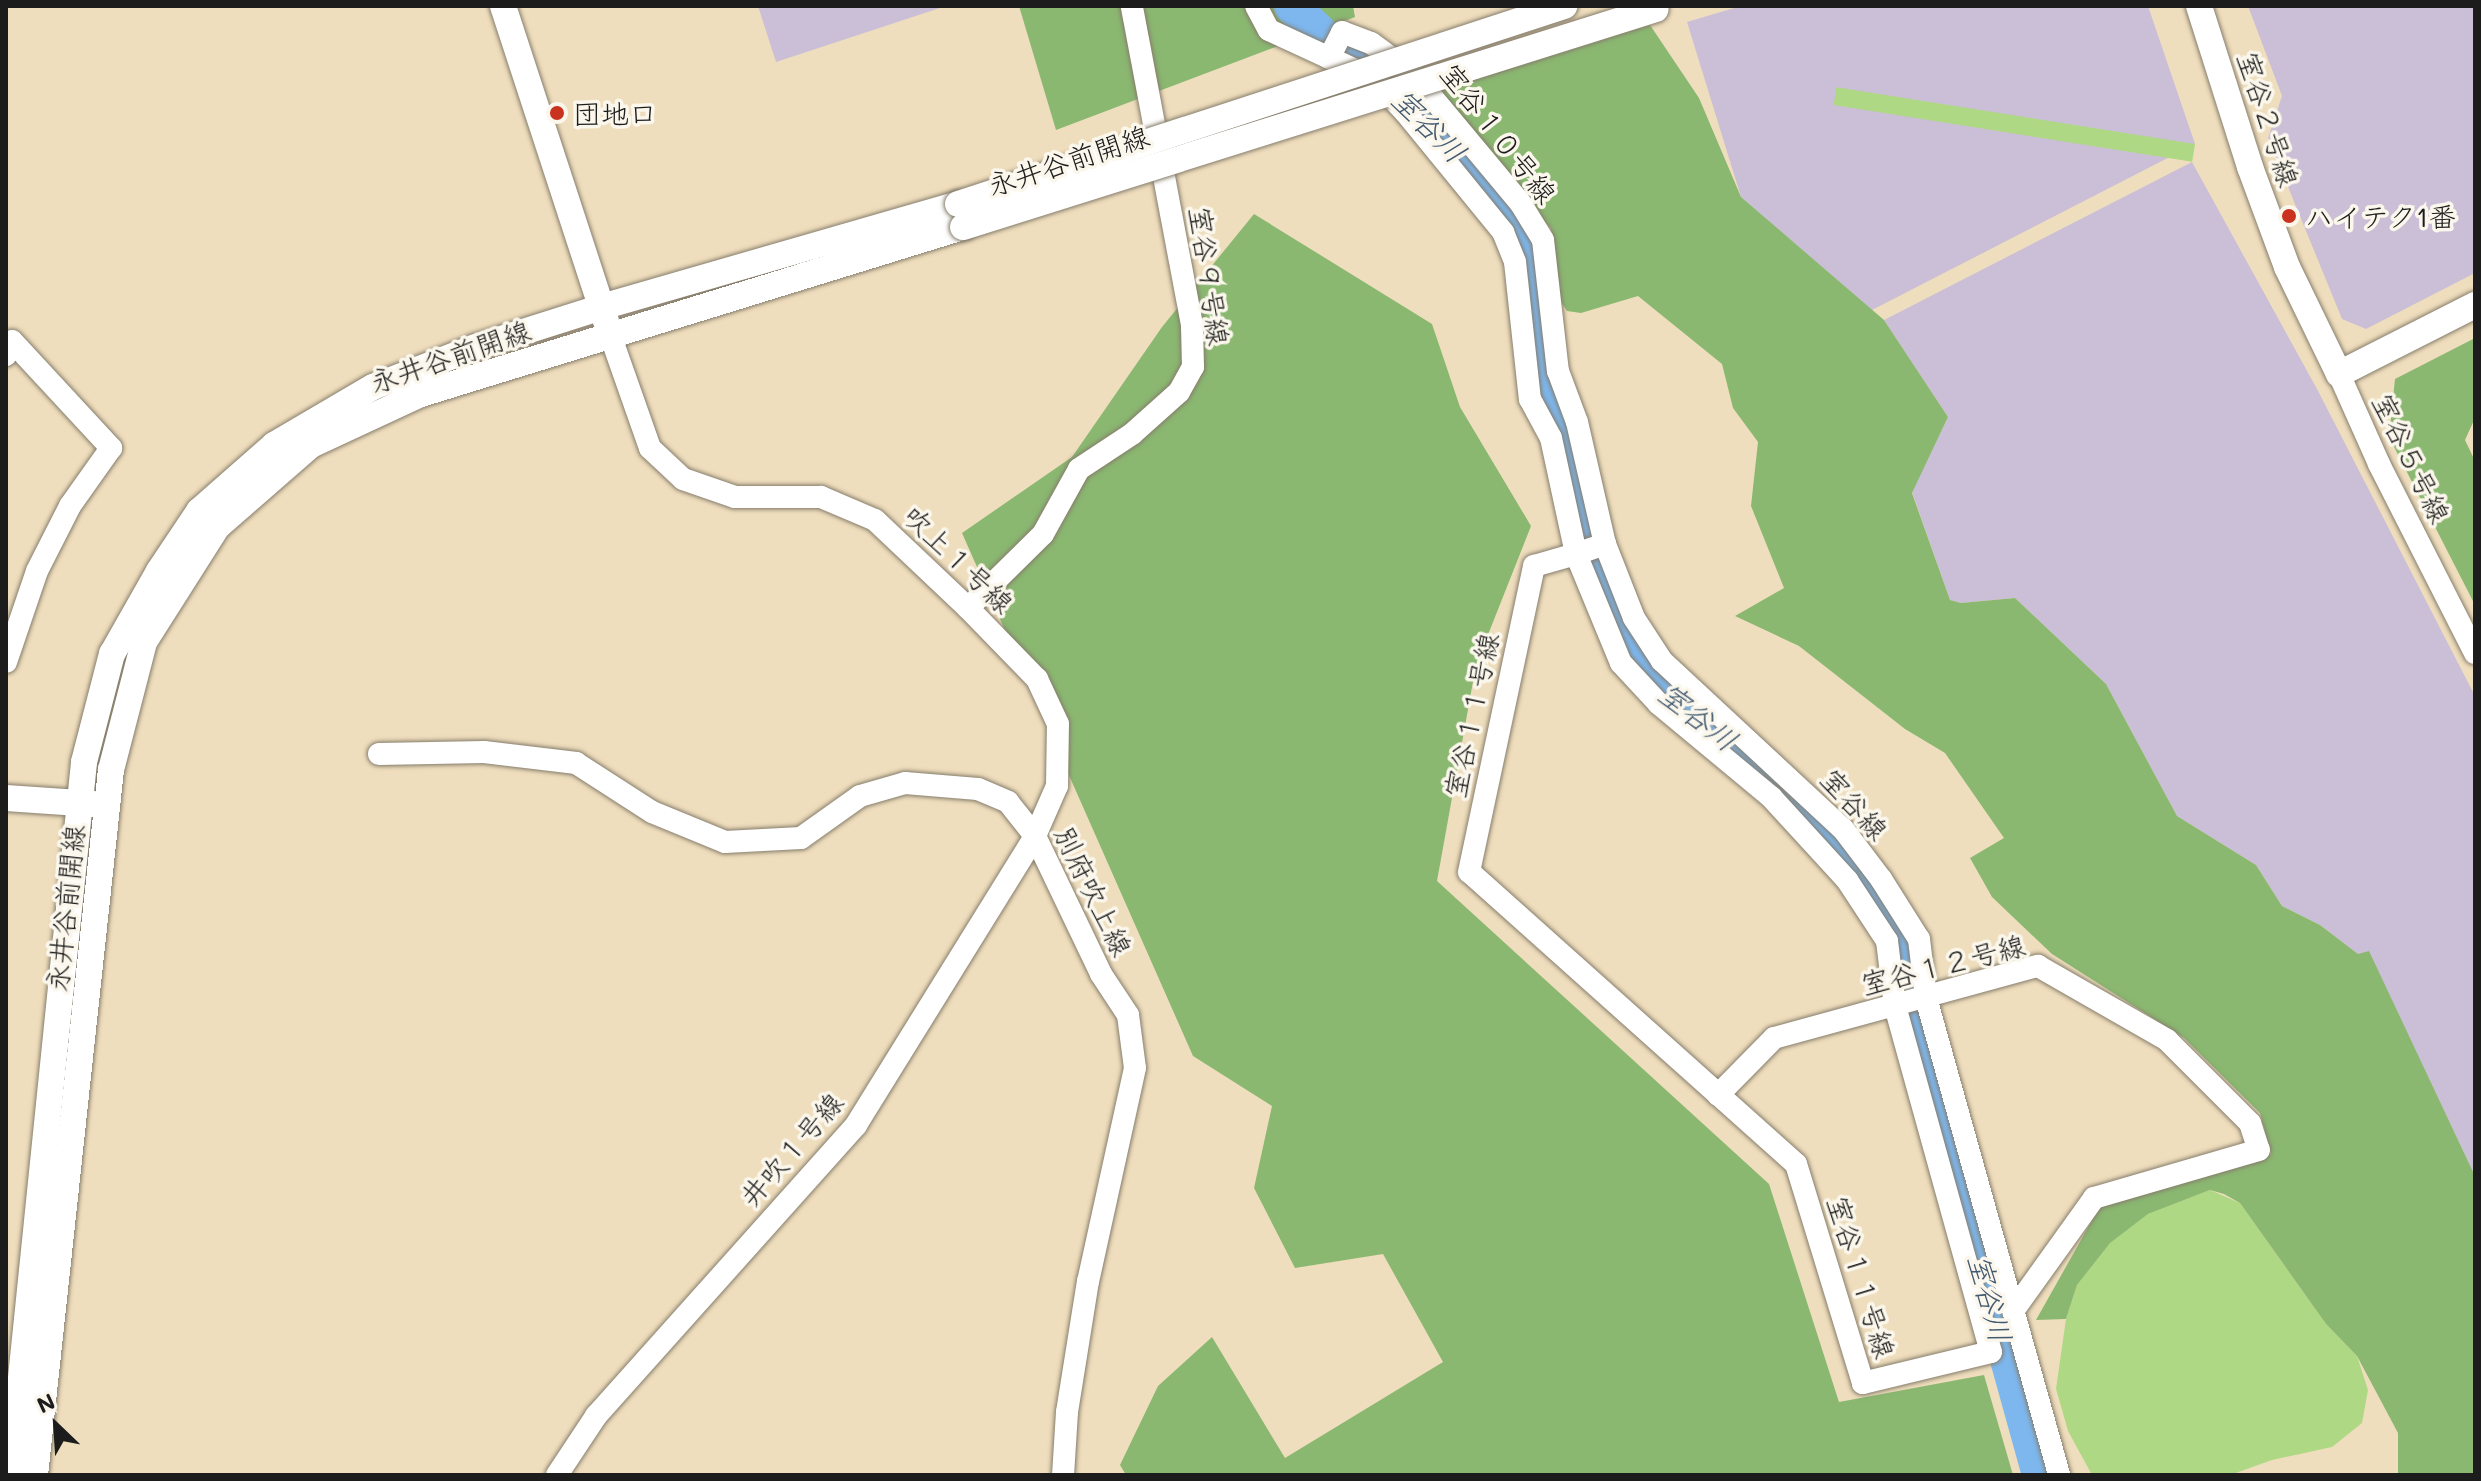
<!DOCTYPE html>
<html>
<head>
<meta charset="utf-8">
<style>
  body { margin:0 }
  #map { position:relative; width:2481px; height:1481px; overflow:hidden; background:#efdebd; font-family:Mali,"Klee One",sans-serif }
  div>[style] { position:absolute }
  .industrial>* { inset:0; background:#cabfd6 }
  .green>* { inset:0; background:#aed883; transform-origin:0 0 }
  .forest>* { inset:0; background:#8ab871 }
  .river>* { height:36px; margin:-18px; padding:0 18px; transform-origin:18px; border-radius:18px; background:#7db7ee }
  .roads { filter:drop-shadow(0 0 2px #867d6c) drop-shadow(0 0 2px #867d6c) }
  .minor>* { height:22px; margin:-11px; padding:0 11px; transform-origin:11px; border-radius:11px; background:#fff }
  .tertiary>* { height:26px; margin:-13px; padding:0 13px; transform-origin:13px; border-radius:13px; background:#fff }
  .bridges { filter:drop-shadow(0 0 2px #867d6c) drop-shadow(0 0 2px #867d6c) }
  .tertiary-bridge>* { height:26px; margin:-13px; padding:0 13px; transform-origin:13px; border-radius:13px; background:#fff }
  .dots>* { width:22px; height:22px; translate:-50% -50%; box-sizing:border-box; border:4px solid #fbf7ec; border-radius:50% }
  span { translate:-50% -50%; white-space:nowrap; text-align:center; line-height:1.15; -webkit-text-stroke:7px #fbf7ec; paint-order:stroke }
  .poi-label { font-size:28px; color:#1c1c1c }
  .left { translate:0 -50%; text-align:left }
  .street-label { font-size:28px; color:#1c1c1c }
  .water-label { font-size:30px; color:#435a70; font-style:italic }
  .frame { position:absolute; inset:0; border:8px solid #1c1c1c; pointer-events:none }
  .north { position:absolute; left:16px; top:1385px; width:80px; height:80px; -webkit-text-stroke:6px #fbf7ec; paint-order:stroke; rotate:335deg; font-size:22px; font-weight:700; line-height:32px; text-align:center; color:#1c1c1c }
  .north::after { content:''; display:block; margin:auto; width:28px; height:36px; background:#1c1c1c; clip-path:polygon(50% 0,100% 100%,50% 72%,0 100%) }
</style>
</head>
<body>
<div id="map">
  <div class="industrial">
    <div style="clip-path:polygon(758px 6px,946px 6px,776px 62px)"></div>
    <div style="clip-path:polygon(1741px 6px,2148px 6px,2195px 144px,1872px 310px,1741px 197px,1687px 22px)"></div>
    <div style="clip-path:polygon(2248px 6px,2475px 6px,2475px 273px,2366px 329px,2342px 319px,2268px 138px,2282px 96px)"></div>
    <div style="clip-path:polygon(2192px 162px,2317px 389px,2475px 696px,2475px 1176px,2369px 952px,2358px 954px,2320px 925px,2282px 906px,2256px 865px,2177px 816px,2106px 684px,2015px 598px,1961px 603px,1950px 600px,1912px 492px,1948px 417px,1884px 320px)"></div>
  </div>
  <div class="green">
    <div style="left:2195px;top:144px;width:18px;height:363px;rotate:99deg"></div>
    <div style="clip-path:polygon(2210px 1190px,2240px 1203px,2326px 1324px,2357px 1356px,2368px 1390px,2362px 1423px,2332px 1447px,2272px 1460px,2230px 1475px,2092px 1475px,2068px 1431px,2056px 1389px,2066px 1319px,2077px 1285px,2110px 1242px,2148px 1214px)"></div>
  </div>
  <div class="forest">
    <div style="clip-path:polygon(1019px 6px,1353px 6px,1355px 17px,1056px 130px)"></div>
    <div style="clip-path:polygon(1650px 25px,1699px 98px,1741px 197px,1884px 320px,1948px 417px,1912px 493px,1950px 600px,1961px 603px,2015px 598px,2106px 684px,2177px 816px,2256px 865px,2282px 906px,2320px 925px,2358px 954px,2369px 951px,2475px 1176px,2475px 1475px,2398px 1475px,2398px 1433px,2357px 1356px,2326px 1324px,2240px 1203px,2224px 1194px,2210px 1190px,2148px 1214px,2110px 1243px,2077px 1285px,2066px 1319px,2036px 1320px,2099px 1208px,2271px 1154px,2260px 1113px,2184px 1038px,2052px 954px,1992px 897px,1970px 858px,2004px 838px,1945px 753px,1905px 729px,1799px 646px,1735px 616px,1784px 588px,1751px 506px,1758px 442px,1733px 408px,1722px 364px,1638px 296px,1581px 313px,1567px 311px,1559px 299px,1551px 229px,1437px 91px)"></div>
    <div style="clip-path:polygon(1254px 214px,1432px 324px,1460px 407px,1531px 526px,1476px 665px,1437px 881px,1769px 1184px,1839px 1402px,1984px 1375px,2013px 1475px,1126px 1475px,1120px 1465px,1158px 1386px,1212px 1337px,1285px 1458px,1443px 1362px,1383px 1254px,1295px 1268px,1254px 1188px,1272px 1106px,1193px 1056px,962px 533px,1072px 457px,1162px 327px)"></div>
    <div style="clip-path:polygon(2475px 338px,2475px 418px,2465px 440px,2475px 461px,2475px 605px,2389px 437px,2395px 379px)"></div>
  </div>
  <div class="river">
    <div style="left:1292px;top:6px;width:46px;rotate:44.1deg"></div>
    <div style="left:1325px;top:38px;width:32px;rotate:24deg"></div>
    <div style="left:1354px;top:51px;width:119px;rotate:43deg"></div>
    <div style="left:1441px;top:132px;width:63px;rotate:48.2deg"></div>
    <div style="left:1483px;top:179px;width:83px;rotate:55.3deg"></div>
    <div style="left:1530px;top:247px;width:118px;rotate:84.1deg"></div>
    <div style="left:1542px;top:364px;width:71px;rotate:72.8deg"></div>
    <div style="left:1563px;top:432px;width:103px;rotate:78.3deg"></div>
    <div style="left:1584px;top:533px;width:115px;rotate:68.6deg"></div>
    <div style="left:1626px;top:640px;width:48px;rotate:57deg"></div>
    <div style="left:1652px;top:680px;width:119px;rotate:37.8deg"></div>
    <div style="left:1746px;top:753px;width:74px;rotate:43.9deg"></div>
    <div style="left:1799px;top:804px;width:87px;rotate:49.7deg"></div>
    <div style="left:1855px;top:870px;width:84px;rotate:58.2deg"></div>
    <div style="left:1899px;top:941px;width:133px;rotate:77.4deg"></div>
    <div style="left:1928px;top:1071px;width:419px;rotate:74.5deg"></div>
  </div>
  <div class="roads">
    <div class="minor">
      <div style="left:1256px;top:6px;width:27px;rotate:62deg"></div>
      <div style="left:1269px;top:30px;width:115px;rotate:24.8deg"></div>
      <div style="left:1373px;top:78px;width:48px;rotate:46.7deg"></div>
      <div style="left:1406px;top:113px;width:154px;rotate:50.8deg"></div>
      <div style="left:1503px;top:232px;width:32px;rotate:68deg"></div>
      <div style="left:1515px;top:262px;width:138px;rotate:83.8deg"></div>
      <div style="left:1530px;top:399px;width:44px;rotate:61.7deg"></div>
      <div style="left:1551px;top:438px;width:119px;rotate:77.8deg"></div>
      <div style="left:1576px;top:554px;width:118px;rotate:67.6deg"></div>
      <div style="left:1621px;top:663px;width:56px;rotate:47.2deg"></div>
      <div style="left:1659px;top:704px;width:146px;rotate:39.7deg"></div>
      <div style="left:1771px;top:797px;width:113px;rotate:47.5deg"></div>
      <div style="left:1847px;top:880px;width:73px;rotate:56.7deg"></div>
      <div style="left:1887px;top:941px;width:65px;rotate:83deg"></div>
      <div style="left:1895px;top:1006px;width:359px;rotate:74.5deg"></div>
      <div style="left:1991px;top:1352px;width:132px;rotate:166.4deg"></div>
      <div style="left:1863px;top:1383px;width:229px;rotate:-107deg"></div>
      <div style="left:1796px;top:1164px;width:438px;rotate:-138.2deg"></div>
      <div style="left:1469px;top:872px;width:313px;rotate:-78deg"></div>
      <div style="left:1534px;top:566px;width:44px;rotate:-15.9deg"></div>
      <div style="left:1576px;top:554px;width:31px;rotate:-19deg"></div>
      <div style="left:1329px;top:58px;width:29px;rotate:-63deg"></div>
      <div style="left:1342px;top:32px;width:31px;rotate:21deg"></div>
      <div style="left:1371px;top:43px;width:51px;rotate:36.2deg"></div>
      <div style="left:1412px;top:73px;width:170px;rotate:50.2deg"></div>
      <div style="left:1521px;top:204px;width:42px;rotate:58.6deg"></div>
      <div style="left:1543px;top:240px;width:132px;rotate:83.5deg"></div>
      <div style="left:1558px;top:371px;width:54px;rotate:69.6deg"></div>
      <div style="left:1577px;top:422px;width:125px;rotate:77.1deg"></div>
      <div style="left:1605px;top:544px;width:79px;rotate:68.6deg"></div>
      <div style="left:1634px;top:618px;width:51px;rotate:56.9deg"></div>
      <div style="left:1662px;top:661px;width:247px;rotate:42.9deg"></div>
      <div style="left:1843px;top:829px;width:63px;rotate:52.8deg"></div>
      <div style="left:1881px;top:879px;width:71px;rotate:57.7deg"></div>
      <div style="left:1919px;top:939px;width:59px;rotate:83.2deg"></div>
      <div style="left:1926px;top:998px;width:495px;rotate:74.4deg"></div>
      <div style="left:6px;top:355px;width:15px;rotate:-67deg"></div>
      <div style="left:12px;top:341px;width:146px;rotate:47.2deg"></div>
      <div style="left:111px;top:448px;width:71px;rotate:125.3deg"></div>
      <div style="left:70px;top:506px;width:73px;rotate:116.9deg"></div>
      <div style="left:37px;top:571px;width:96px;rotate:108.8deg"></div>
      <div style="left:2339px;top:374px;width:98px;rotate:66deg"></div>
      <div style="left:2379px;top:464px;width:212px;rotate:63.1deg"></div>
      <div style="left:968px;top:608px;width:105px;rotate:-44.6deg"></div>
      <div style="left:1043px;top:534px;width:74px;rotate:-61deg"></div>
      <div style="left:1079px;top:469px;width:64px;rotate:-33.4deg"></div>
      <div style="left:1132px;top:434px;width:63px;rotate:-41.8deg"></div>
      <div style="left:1179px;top:392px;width:29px;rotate:-61deg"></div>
      <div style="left:1193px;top:367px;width:42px;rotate:-91.4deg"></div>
      <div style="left:1192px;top:325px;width:325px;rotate:-100.7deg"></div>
      <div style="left:379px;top:754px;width:105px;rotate:-1.1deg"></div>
      <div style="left:484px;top:752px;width:93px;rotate:6.8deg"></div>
      <div style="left:576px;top:763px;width:90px;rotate:32.8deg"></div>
      <div style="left:652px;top:812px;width:79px;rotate:22.3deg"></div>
      <div style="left:725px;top:842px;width:76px;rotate:-3deg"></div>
      <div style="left:801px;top:838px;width:72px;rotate:-35.4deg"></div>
      <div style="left:860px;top:796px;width:47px;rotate:-16.1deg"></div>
      <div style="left:905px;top:783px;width:73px;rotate:4.7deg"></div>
      <div style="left:978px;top:789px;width:33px;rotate:23deg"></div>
      <div style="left:1008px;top:802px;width:43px;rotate:51.5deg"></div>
      <div style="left:1035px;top:836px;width:153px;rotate:64.4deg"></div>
      <div style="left:1101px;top:974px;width:49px;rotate:56.6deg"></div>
      <div style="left:1128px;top:1015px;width:53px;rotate:82.5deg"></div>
      <div style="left:1135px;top:1068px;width:218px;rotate:102.4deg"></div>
      <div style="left:1088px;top:1281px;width:133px;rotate:99.1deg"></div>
      <div style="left:1067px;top:1412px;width:63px;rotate:93.6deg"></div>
      <div style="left:1718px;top:1095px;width:80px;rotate:-45.5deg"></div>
      <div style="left:1774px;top:1038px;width:274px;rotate:-15.3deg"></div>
      <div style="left:2038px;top:966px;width:149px;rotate:29.8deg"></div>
      <div style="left:2167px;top:1040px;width:117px;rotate:45deg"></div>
      <div style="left:2250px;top:1123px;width:28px;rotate:72deg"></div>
      <div style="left:2259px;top:1150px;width:172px;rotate:163.8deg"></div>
      <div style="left:2094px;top:1198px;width:139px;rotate:125.6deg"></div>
      <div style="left:557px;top:1475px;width:71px;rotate:-56.5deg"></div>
      <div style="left:596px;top:1416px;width:390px;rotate:-48.2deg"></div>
      <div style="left:856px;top:1125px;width:340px;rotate:-58.2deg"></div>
      <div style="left:1035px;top:836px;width:55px;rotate:-66.3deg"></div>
      <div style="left:1057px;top:786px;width:62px;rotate:-89.1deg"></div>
      <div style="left:1058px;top:724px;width:50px;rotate:-115deg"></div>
      <div style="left:1037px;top:679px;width:99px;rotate:-134.2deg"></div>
      <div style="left:968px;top:608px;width:128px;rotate:-136.6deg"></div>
      <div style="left:875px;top:520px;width:59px;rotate:-156.9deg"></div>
      <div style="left:821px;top:497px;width:86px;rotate:180deg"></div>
      <div style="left:735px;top:497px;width:55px;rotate:-160.9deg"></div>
      <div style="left:683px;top:479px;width:45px;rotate:-136.8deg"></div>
      <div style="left:650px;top:448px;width:118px;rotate:-109.4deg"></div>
    </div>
    <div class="tertiary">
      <div style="left:503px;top:6px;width:332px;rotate:71.9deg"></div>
      <div style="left:2199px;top:6px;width:169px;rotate:72.4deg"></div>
      <div style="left:2250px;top:167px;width:107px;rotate:69.7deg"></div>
      <div style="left:2287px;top:267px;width:119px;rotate:64.1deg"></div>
      <div style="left:2339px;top:374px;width:153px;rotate:-26.9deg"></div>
      <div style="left:6px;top:798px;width:88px;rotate:3.9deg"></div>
      <div style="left:11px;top:1475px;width:717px;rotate:-84.15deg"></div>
      <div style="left:84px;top:762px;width:112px;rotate:-75.5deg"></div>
      <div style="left:112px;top:654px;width:95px;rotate:-60.5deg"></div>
      <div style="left:159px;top:571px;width:72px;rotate:-56.3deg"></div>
      <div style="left:199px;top:511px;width:100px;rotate:-41.3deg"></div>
      <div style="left:274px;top:445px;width:115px;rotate:-30.4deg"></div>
      <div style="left:373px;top:387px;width:110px;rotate:-21.2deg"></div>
      <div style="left:476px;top:347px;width:132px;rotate:-17.6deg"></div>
      <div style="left:602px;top:307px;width:371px;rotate:-16.1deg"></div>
      <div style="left:35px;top:1475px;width:709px;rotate:-83.85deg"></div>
      <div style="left:111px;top:770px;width:132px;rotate:-75.5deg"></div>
      <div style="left:144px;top:642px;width:136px;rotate:-57.6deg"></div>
      <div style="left:217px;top:527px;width:125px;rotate:-41.1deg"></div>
      <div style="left:311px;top:445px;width:121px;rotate:-24.9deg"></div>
      <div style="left:421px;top:394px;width:567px;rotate:-17.13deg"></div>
    </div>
  </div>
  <div class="bridges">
    <div class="tertiary-bridge">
      <div style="left:958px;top:204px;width:638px;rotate:-18.09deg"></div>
      <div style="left:963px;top:227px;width:726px;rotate:-17.46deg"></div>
    </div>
  </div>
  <div class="dots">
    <div style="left:557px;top:113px;background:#c8321e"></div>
    <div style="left:2289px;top:216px;background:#c8321e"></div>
  </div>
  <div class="poi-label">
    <span class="left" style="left:573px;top:113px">団地口</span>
    <span class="left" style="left:2305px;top:216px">ハイテク1番</span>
  </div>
  <div class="street-label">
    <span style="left:2269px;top:119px;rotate:72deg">室谷２号線</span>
    <span style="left:1499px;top:133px;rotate:52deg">室谷１０号線</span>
    <span style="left:1068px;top:160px;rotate:-18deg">永井谷前開線</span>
    <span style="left:1210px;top:276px;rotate:82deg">室谷９号線</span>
    <span style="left:450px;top:356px;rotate:-19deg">永井谷前開線</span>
    <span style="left:2412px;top:458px;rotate:64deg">室谷５号線</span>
    <span style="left:959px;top:559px;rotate:44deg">吹上１号線</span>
    <span style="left:1471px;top:715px;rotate:-78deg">室谷１１号線</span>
    <span style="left:1855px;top:804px;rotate:48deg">室谷線</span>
    <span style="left:1094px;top:891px;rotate:64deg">別府吹上線</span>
    <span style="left:65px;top:908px;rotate:-84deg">永井谷前開線</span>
    <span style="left:1943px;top:964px;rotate:-14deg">室谷１２号線</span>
    <span style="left:791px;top:1149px;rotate:-49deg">井吹１号線</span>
    <span style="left:1862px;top:1277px;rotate:73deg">室谷１１号線</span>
  </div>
  <div class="water-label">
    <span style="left:1430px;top:125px;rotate:45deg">室谷川</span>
    <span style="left:1699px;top:716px;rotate:38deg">室谷川</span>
    <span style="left:1991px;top:1298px;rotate:75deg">室谷川</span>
  </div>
  <div class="frame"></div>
  <div class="north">N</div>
</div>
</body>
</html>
